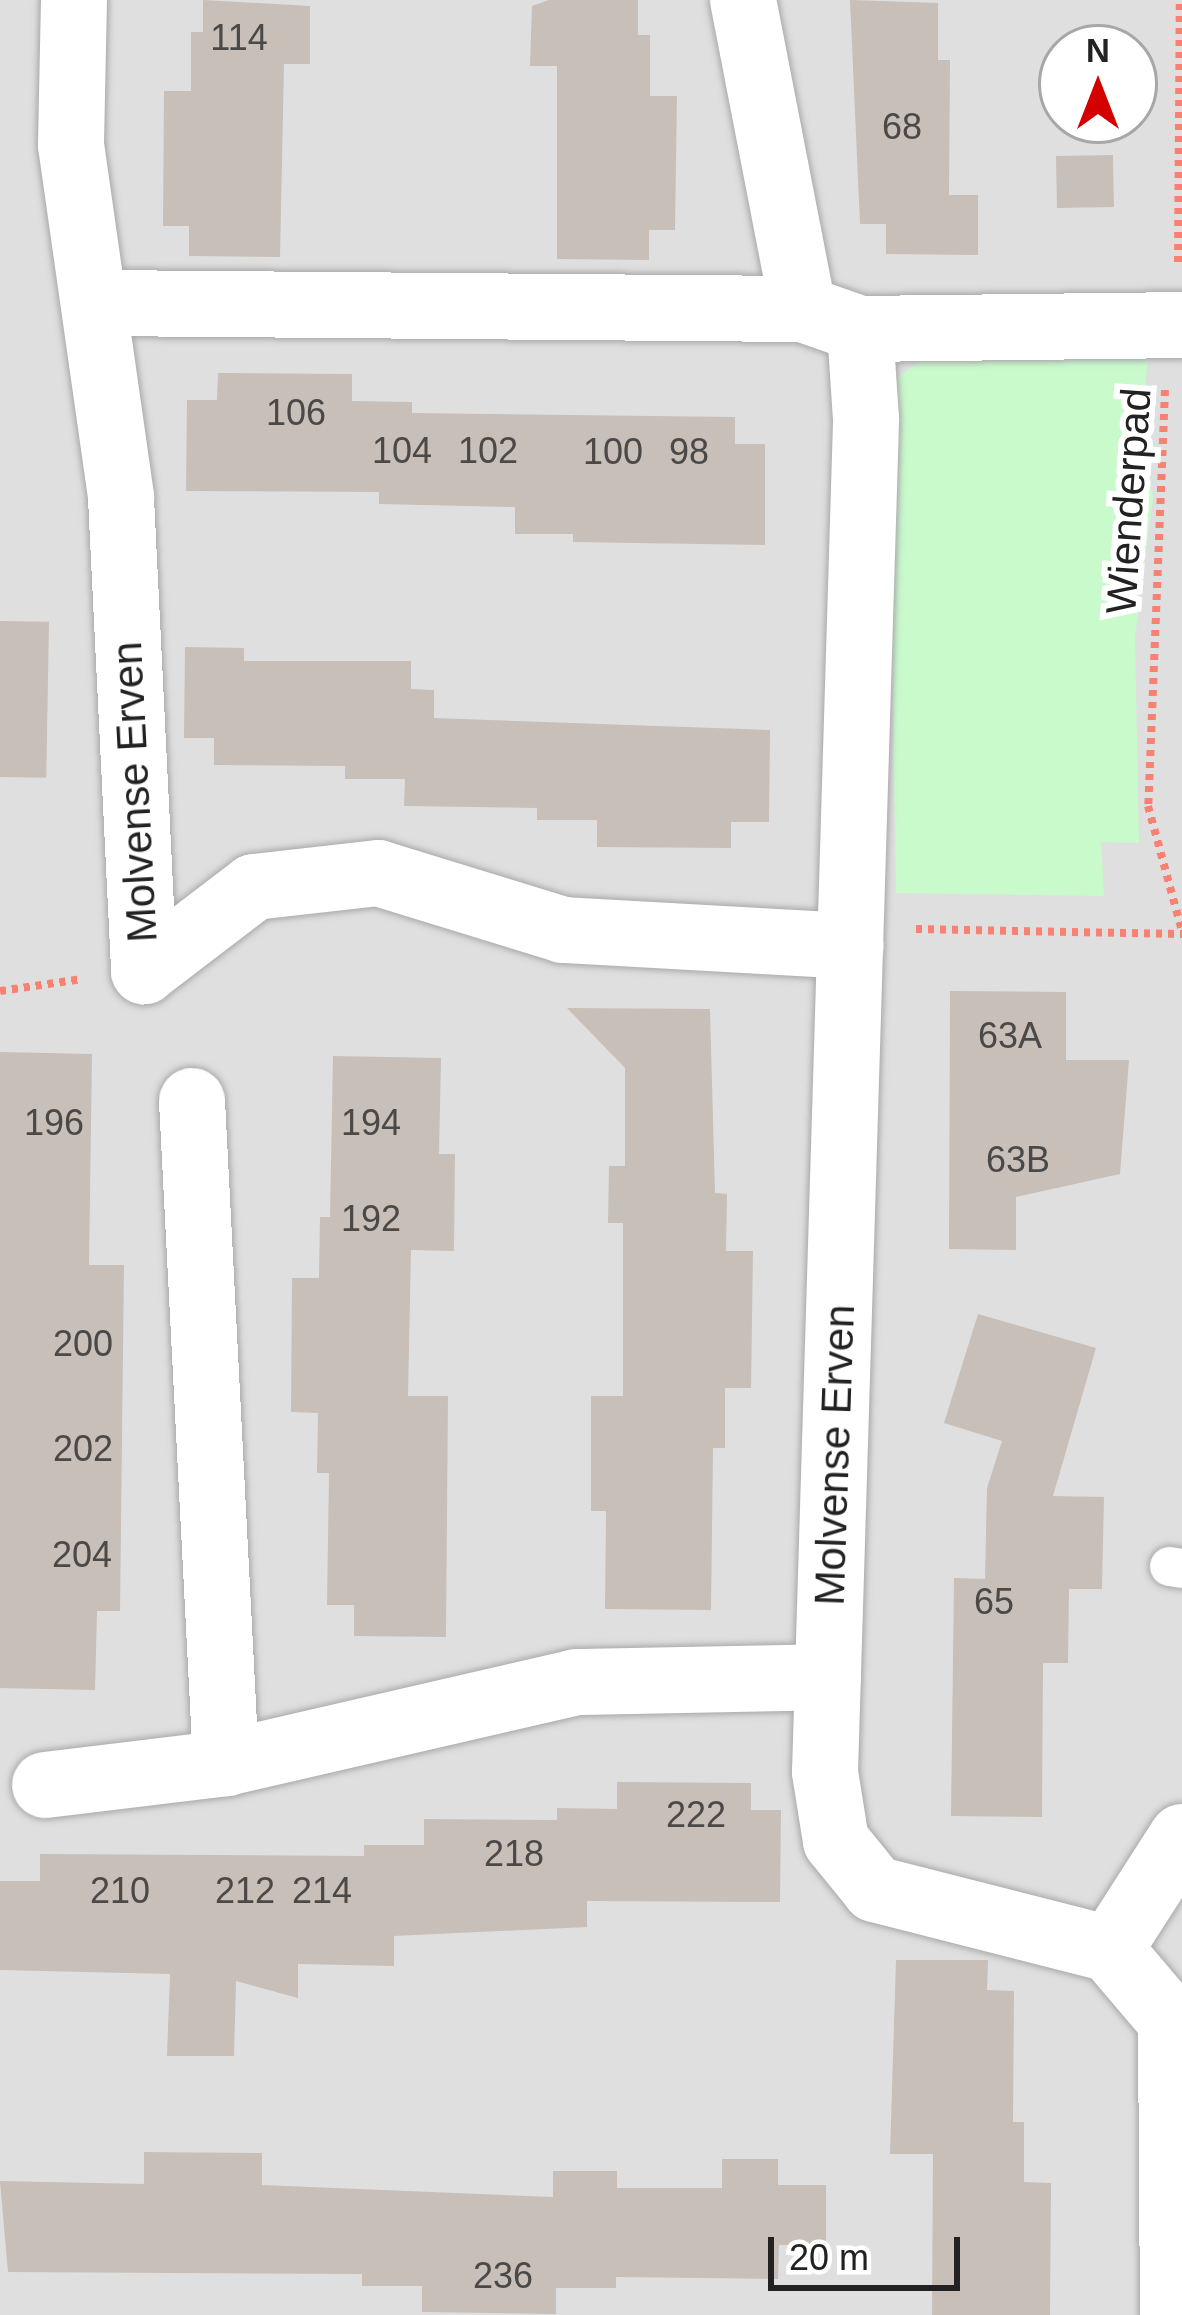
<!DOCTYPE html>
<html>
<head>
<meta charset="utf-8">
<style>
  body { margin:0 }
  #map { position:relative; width:1182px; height:2315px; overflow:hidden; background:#f2efe9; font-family:Helvetica,sans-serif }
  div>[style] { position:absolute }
  .residential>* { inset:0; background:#e0dfdf }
  .park>* { inset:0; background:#c8facc }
  .building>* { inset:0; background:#c7bfb8; transform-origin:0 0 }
  .path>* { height:8px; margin-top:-4px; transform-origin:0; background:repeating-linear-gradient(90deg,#fa8072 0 6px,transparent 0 12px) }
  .roads { filter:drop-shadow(0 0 3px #a9a9a9) drop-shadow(0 0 3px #a9a9a9) }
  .lane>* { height:39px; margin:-19.5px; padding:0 19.5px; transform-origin:19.5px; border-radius:19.5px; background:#fff }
  .street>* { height:66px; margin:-33px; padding:0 33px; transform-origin:33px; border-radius:33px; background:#fff }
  span { translate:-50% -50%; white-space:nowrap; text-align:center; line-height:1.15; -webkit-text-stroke:12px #fff; paint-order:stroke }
  .number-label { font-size:36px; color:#4b4948 }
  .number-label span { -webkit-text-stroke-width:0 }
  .street-label { font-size:42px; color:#222 }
  .north { position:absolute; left:1038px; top:24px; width:120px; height:120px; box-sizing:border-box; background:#fff; border:3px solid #a7a7a7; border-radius:50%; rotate:0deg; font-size:33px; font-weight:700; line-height:48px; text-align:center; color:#222 }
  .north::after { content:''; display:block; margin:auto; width:42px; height:54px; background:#d40000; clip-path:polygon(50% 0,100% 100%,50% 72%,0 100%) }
  .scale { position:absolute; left:768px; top:2237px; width:192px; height:54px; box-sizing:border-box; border:6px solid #222; border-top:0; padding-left:15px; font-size:36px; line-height:42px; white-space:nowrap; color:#222; -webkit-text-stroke:9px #fff; paint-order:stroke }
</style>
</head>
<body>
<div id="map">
  <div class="residential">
    <div style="clip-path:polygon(evenodd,0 0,1182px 0,1182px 2315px,0 2315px,0 0,1062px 48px,1134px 48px,1134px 120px,1062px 120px,1062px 48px)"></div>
  </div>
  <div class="park">
    <div style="clip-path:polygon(1149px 354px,1140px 424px,1153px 498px,1135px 637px,1139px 843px,1101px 842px,1104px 896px,896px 893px,888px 409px,897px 377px,923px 359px)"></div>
  </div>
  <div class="building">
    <div style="clip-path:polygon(203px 0,310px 6px,310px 64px,284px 64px,280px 257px,189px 256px,189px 226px,163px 226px,164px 91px,191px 91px,191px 32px,203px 32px)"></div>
    <div style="clip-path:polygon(549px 0,638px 0,638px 35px,650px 35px,650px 96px,677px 96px,675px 230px,649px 230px,649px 260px,557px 259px,557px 66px,530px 66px,532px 6px)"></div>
    <div style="clip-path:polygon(850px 0,938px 3px,938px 60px,950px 60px,949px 195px,978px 195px,978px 255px,886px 254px,886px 224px,860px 224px)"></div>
    <div style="left:1113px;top:155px;width:52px;height:57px;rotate:89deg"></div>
    <div style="clip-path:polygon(218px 373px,352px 374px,352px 401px,412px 402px,412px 413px,735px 417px,735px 444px,765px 444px,765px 545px,573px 542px,573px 534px,515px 534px,515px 507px,379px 504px,379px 492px,186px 491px,187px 400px,217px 400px)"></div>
    <div style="left:0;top:621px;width:49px;height:156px;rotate:1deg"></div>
    <div style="clip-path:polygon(185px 647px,244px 648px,244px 661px,411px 661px,411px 689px,434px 690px,434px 718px,770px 730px,769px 822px,731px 822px,731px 848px,597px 847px,597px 820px,537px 820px,537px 808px,404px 806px,405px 779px,345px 779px,345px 766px,214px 765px,214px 738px,184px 738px)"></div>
    <div style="clip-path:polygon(950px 991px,1066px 992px,1066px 1060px,1129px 1060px,1120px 1174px,1016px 1197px,1016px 1250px,949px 1249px)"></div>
    <div style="clip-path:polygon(567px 1008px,710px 1009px,715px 1193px,727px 1194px,726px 1251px,753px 1251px,751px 1388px,725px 1388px,725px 1448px,713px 1448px,711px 1610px,605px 1609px,606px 1511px,591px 1511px,591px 1396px,623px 1396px,623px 1223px,608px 1223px,609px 1166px,625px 1166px,625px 1068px)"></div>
    <div style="clip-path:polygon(0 1052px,92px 1054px,89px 1265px,124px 1265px,120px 1611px,97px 1611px,95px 1690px,0 1688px)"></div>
    <div style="clip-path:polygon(333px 1056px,441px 1058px,439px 1154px,455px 1154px,454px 1251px,411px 1250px,408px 1396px,448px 1396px,446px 1637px,354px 1636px,354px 1605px,327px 1605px,329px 1473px,317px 1473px,318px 1413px,291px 1412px,292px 1278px,319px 1278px,320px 1217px,330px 1217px)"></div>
    <div style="clip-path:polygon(978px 1314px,1096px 1348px,1053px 1496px,1104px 1497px,1102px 1589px,1069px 1589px,1068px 1663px,1043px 1663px,1042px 1817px,951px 1816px,954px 1578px,985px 1579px,987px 1488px,1002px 1441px,944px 1423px)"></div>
    <div style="clip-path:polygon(617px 1782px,751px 1783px,751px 1810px,781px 1810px,780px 1902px,587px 1901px,587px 1927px,394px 1936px,394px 1966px,298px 1964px,298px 1998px,236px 1981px,234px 2056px,167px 2056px,170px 1974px,0 1970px,0 1881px,40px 1881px,40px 1854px,364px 1856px,364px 1845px,424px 1845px,424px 1819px,557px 1820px,557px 1808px,617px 1809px)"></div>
    <div style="clip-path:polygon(896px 1960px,988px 1960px,987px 1990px,1014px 1991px,1013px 2122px,1024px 2122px,1024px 2182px,1051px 2183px,1050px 2315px,932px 2315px,933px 2154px,890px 2154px)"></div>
    <div style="clip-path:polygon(144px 2152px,262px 2153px,262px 2185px,553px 2197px,553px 2171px,617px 2171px,617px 2188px,722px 2188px,722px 2159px,778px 2159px,778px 2185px,826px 2185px,826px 2245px,779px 2245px,778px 2279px,616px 2277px,616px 2288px,556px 2288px,556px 2314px,422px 2312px,422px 2286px,362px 2286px,362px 2274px,8px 2272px,0 2181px,144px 2184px)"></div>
  </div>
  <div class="path">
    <div style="left:1178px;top:262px;width:262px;rotate:-89.6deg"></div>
    <div style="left:1165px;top:390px;width:416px;rotate:92.3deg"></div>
    <div style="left:1148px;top:806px;width:130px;rotate:74.8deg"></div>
    <div style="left:916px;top:929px;width:266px;rotate:1.1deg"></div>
    <div style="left:0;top:991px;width:83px;rotate:-8.3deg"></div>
  </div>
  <div class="roads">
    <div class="lane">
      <div style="left:1169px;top:1566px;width:13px;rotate:9deg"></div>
    </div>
    <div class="street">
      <div style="left:74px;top:0;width:145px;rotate:91.2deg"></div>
      <div style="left:71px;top:145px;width:357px;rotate:81.9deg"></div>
      <div style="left:121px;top:498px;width:474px;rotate:87.2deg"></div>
      <div style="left:743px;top:0;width:315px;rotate:79deg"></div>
      <div style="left:98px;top:303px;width:705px;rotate:0.49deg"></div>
      <div style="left:803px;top:309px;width:60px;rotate:19.3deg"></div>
      <div style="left:144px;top:971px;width:138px;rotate:-37.4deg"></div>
      <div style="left:254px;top:887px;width:125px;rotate:-6.4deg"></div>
      <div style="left:378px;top:873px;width:194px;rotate:17.1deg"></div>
      <div style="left:563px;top:930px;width:288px;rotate:3.2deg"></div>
      <div style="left:192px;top:1101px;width:663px;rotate:87.06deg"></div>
      <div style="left:45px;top:1785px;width:182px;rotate:-6.9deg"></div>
      <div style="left:226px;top:1763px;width:359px;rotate:-13deg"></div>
      <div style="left:576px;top:1682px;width:252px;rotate:-1.1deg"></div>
      <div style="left:1110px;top:1949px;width:243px;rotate:-165.7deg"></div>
      <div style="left:875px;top:1889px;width:62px;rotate:-129.1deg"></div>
      <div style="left:836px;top:1841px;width:70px;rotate:-99.1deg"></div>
      <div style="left:825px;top:1772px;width:1354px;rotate:-88.26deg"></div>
      <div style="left:866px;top:419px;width:90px;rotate:-93.8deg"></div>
      <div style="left:860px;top:329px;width:322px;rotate:-0.7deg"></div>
      <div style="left:1173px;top:2315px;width:294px;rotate:-90.4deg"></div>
      <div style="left:1171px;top:2021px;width:94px;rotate:-130.3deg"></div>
      <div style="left:1110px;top:1949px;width:133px;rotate:-57.3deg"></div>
    </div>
  </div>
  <div class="number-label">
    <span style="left:239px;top:38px">114</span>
    <span style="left:902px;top:127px">68</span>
    <span style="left:296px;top:413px">106</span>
    <span style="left:402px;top:451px">104</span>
    <span style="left:488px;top:451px">102</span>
    <span style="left:613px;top:452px">100</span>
    <span style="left:689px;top:452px">98</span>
    <span style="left:1010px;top:1036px">63A</span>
    <span style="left:54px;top:1123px">196</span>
    <span style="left:371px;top:1123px">194</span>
    <span style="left:1018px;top:1160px">63B</span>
    <span style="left:371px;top:1219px">192</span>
    <span style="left:83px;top:1344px">200</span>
    <span style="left:83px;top:1449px">202</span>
    <span style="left:82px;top:1555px">204</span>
    <span style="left:994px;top:1602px">65</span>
    <span style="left:696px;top:1815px">222</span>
    <span style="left:514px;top:1854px">218</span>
    <span style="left:120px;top:1891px">210</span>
    <span style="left:245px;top:1891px">212</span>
    <span style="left:322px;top:1891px">214</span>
    <span style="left:503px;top:2276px">236</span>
  </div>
  <div class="street-label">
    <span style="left:1129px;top:501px;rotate:-86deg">Wienderpad</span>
    <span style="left:135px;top:792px;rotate:-93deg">Molvense Erven</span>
    <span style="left:835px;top:1455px;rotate:-88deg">Molvense Erven</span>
  </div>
  <div class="north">N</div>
  <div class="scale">20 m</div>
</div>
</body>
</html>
